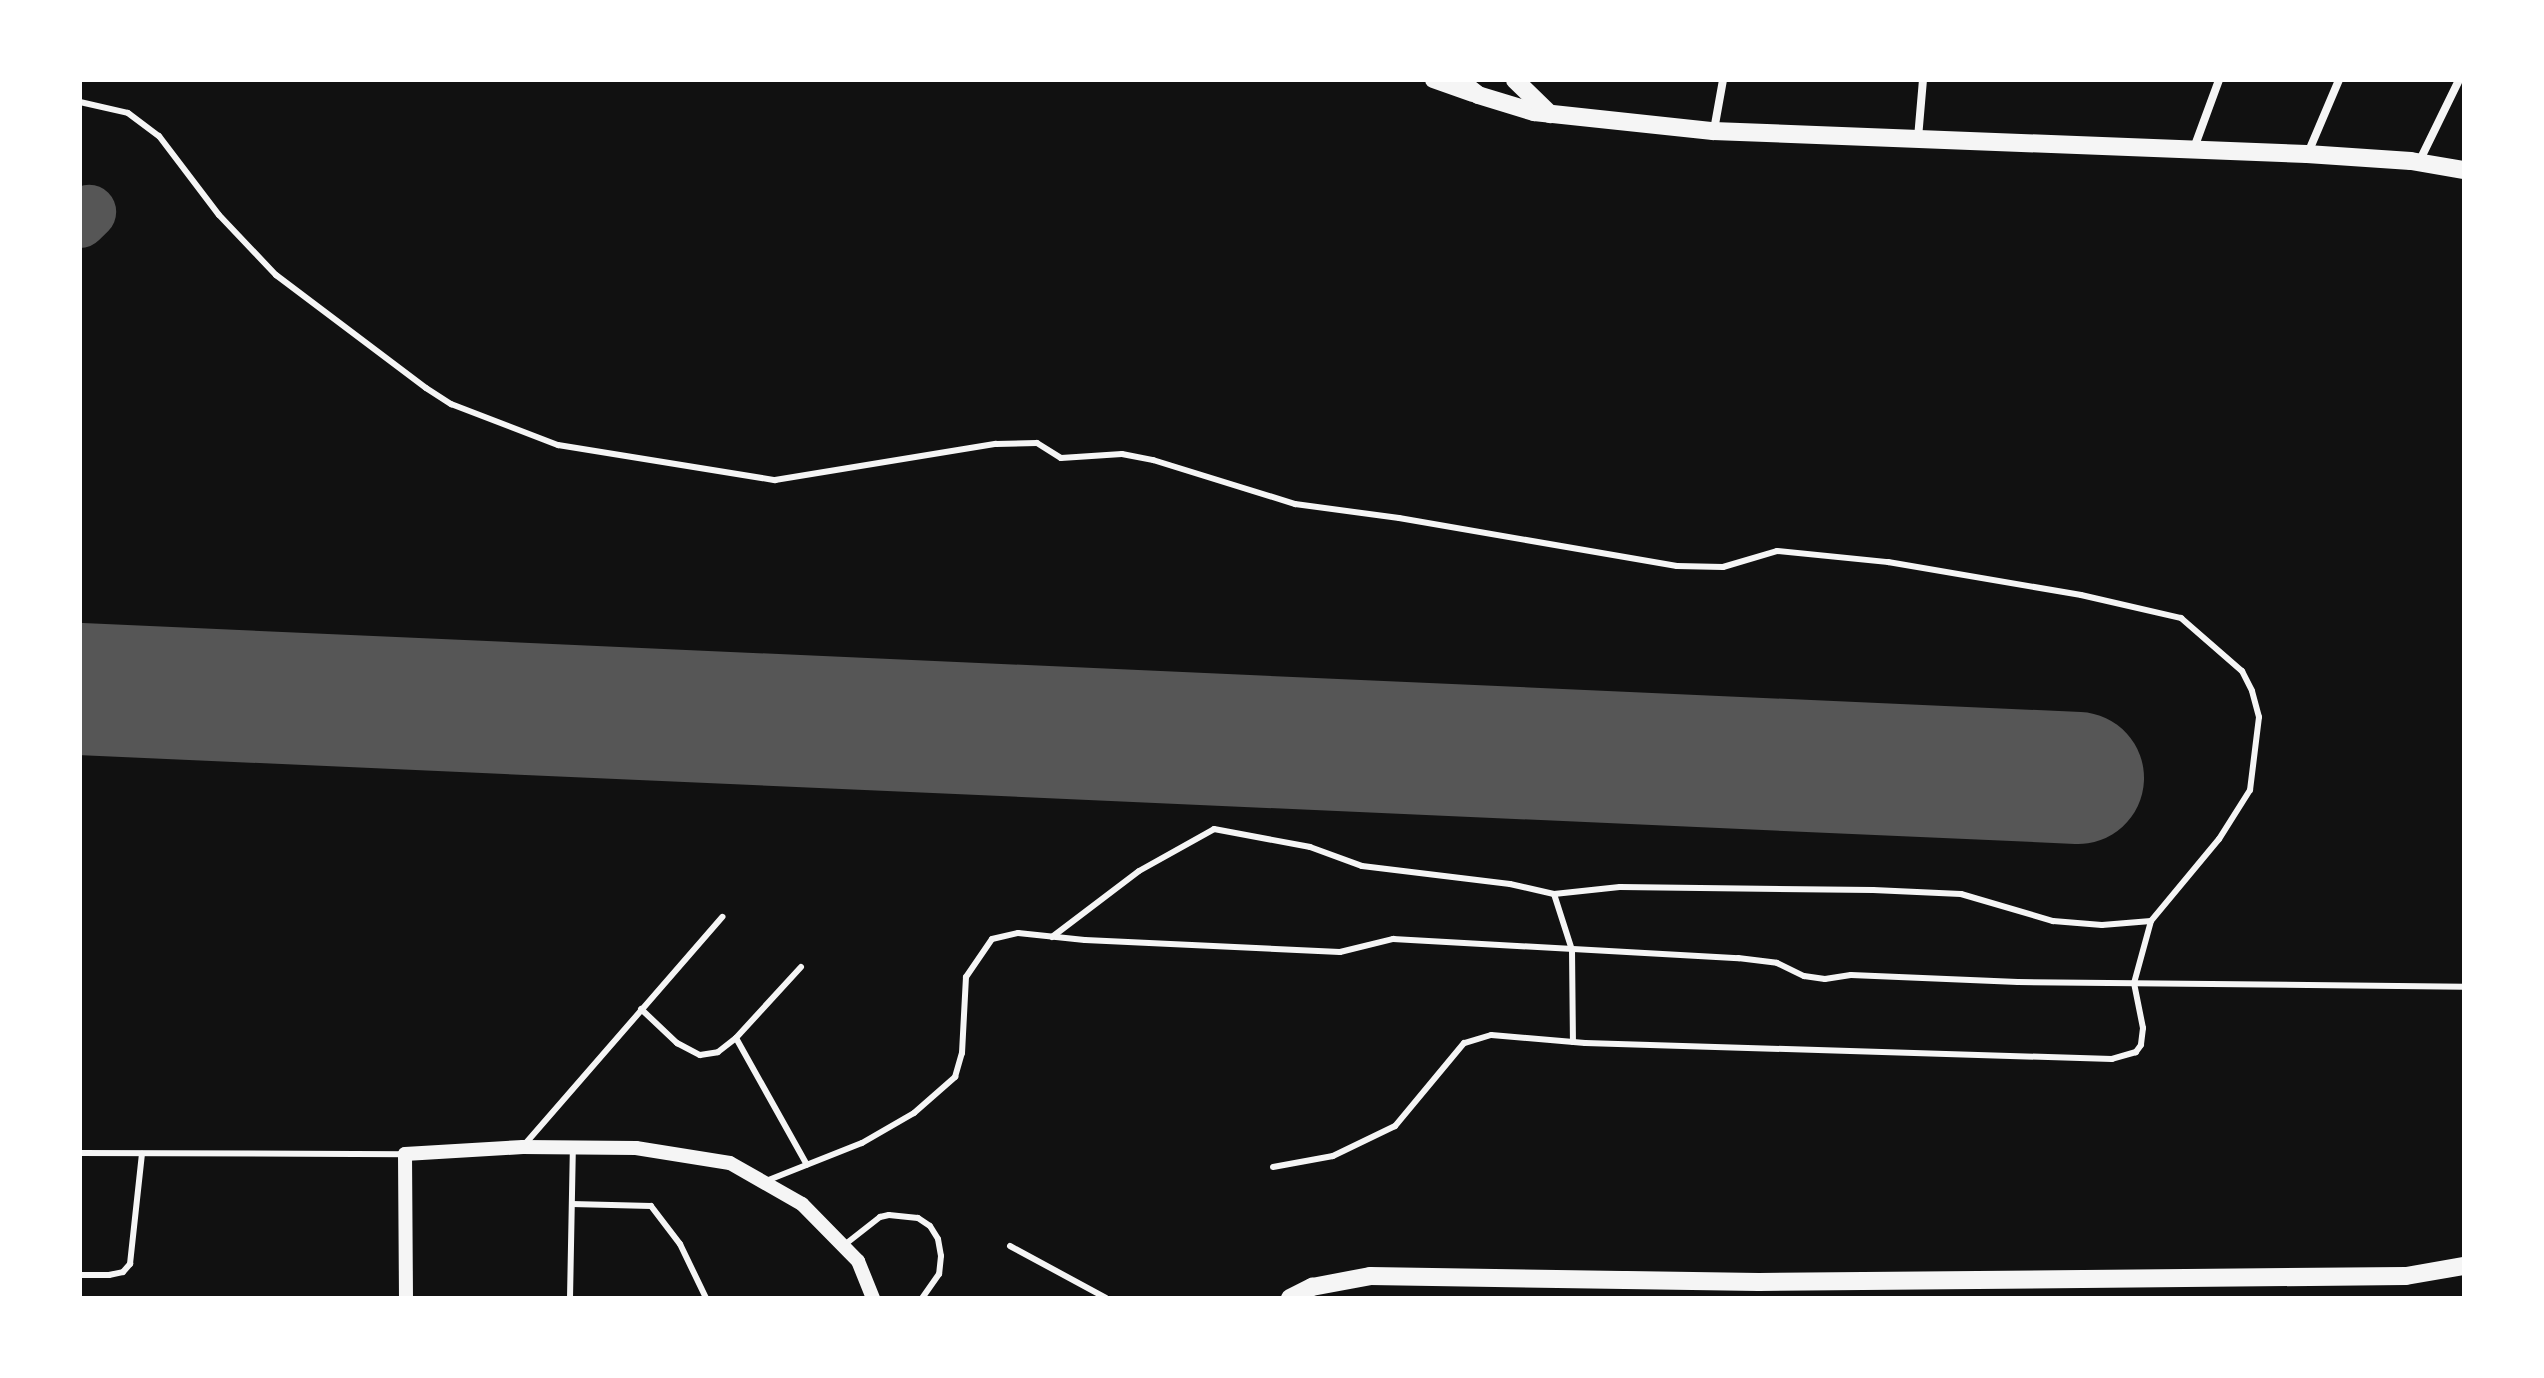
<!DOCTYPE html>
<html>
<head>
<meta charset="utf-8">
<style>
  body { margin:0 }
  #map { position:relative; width:2544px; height:1378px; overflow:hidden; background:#111; font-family:"Times New Roman",serif }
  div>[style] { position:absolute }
  .taxiway>* { height:54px; margin:-27px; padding:0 27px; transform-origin:27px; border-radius:27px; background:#565656 }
  .runway>* { height:132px; margin:-66px; padding:0 66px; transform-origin:66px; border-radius:66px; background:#565656 }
  .service>* { height:6px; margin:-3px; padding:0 3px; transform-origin:3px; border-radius:3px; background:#f5f5f5 }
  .minor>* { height:8px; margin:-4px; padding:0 4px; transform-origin:4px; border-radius:4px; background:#f5f5f5 }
  .tertiary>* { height:14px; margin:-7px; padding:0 7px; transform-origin:7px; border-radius:7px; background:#f5f5f5 }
  .secondary>* { height:16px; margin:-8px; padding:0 8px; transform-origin:8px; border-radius:8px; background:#f5f5f5 }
  .primary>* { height:18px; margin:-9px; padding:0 9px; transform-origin:9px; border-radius:9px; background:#f5f5f5 }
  span { translate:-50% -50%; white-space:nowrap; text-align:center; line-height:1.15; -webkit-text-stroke:7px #fff; paint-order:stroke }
  .frame { position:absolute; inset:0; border:82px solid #fff; pointer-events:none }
</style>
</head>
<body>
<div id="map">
  <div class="taxiway">
    <div style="left:80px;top:221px;width:13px;rotate:-45deg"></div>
  </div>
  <div class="runway">
    <div style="left:80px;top:689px;width:2000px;rotate:2.55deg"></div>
  </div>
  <div class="service">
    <div style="left:80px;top:102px;width:49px;rotate:12.9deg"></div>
    <div style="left:128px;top:113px;width:39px;rotate:37deg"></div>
    <div style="left:159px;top:136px;width:99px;rotate:52.8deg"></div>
    <div style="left:219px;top:215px;width:83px;rotate:46.5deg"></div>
    <div style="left:276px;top:275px;width:188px;rotate:37deg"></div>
    <div style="left:426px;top:388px;width:30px;rotate:33deg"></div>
    <div style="left:451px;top:404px;width:115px;rotate:21deg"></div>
    <div style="left:558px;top:445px;width:220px;rotate:9.2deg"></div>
    <div style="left:775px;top:480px;width:224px;rotate:-9.3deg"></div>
    <div style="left:996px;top:444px;width:41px;rotate:-1.4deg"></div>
    <div style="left:1037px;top:443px;width:28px;rotate:32deg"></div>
    <div style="left:1061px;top:458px;width:61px;rotate:-3.8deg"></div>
    <div style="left:1122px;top:454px;width:32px;rotate:11deg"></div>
    <div style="left:1153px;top:460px;width:149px;rotate:17.2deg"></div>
    <div style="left:1295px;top:504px;width:105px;rotate:7.7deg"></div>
    <div style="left:1399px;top:518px;width:282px;rotate:9.8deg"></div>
    <div style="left:1677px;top:566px;width:46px;rotate:1.2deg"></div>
    <div style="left:1723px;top:567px;width:56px;rotate:-16.5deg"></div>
    <div style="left:1777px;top:551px;width:112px;rotate:5.7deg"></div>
    <div style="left:1888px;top:562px;width:196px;rotate:9.7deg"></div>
    <div style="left:2081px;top:595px;width:103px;rotate:13deg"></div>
    <div style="left:2181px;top:618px;width:81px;rotate:41deg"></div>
    <div style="left:2242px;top:671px;width:22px;rotate:63deg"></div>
    <div style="left:2252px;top:691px;width:27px;rotate:75deg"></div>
    <div style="left:2259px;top:717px;width:74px;rotate:97deg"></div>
    <div style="left:2250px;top:790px;width:58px;rotate:122.3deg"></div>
    <div style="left:2219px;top:839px;width:107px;rotate:129.7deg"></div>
    <div style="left:2151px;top:921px;width:64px;rotate:105.3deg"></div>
    <div style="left:2134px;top:983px;width:46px;rotate:78.7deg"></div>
    <div style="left:2143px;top:1028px;width:17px;rotate:97deg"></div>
    <div style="left:2141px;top:1045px;width:9px;rotate:126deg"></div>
    <div style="left:2136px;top:1052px;width:25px;rotate:164deg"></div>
    <div style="left:2112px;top:1059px;width:527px;rotate:-178.26deg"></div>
    <div style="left:1585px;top:1043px;width:94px;rotate:-175.1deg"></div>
    <div style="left:1491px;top:1035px;width:28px;rotate:163deg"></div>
    <div style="left:1464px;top:1043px;width:108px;rotate:129.7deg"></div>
    <div style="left:1395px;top:1126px;width:69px;rotate:154.2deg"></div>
    <div style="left:1333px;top:1156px;width:61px;rotate:169.6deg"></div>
    <div style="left:1554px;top:894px;width:59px;rotate:72.2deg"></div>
    <div style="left:1572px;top:950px;width:92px;rotate:89.4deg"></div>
    <div style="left:1052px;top:937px;width:109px;rotate:-37.2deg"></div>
    <div style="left:1139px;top:871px;width:86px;rotate:-29.2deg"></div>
    <div style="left:1214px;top:829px;width:98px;rotate:10.6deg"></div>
    <div style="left:1310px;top:847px;width:55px;rotate:20.1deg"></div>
    <div style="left:1362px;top:866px;width:149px;rotate:6.9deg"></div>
    <div style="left:1510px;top:884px;width:45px;rotate:12.8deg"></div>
    <div style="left:1554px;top:894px;width:66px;rotate:-6.1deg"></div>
    <div style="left:1620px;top:887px;width:253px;rotate:0.7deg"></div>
    <div style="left:1873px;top:890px;width:88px;rotate:2.6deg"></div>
    <div style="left:1961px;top:894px;width:96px;rotate:16.4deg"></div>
    <div style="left:2053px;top:921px;width:49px;rotate:4.7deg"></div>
    <div style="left:2102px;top:925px;width:49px;rotate:-4.7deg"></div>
    <div style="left:801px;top:967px;width:96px;rotate:132.5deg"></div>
    <div style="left:736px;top:1038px;width:145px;rotate:60.8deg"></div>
    <div style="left:641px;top:1009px;width:50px;rotate:43.4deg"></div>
    <div style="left:677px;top:1043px;width:26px;rotate:28deg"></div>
    <div style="left:700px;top:1055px;width:18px;rotate:-9deg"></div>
    <div style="left:718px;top:1052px;width:23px;rotate:-38deg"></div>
    <div style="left:525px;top:1144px;width:301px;rotate:-49deg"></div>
    <div style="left:80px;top:1153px;width:325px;rotate:0.2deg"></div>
    <div style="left:766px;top:1181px;width:103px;rotate:-21.6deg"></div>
    <div style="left:862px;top:1143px;width:60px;rotate:-30deg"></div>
    <div style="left:914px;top:1113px;width:55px;rotate:-41.3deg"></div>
    <div style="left:955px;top:1077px;width:25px;rotate:-74deg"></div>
    <div style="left:962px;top:1053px;width:76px;rotate:-87deg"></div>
    <div style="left:966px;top:977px;width:46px;rotate:-55.6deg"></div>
    <div style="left:992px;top:939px;width:27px;rotate:-13deg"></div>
    <div style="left:1018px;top:933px;width:67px;rotate:6deg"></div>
    <div style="left:1085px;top:940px;width:255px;rotate:2.7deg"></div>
    <div style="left:1340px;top:952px;width:55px;rotate:-13.8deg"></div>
    <div style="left:1393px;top:939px;width:346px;rotate:3.2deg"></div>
    <div style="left:1738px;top:958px;width:39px;rotate:7deg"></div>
    <div style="left:1777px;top:963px;width:30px;rotate:26deg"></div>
    <div style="left:1804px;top:976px;width:21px;rotate:8deg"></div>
    <div style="left:1825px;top:979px;width:26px;rotate:-9deg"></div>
    <div style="left:1851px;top:975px;width:167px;rotate:2.4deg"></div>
    <div style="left:2018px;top:982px;width:446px;rotate:0.6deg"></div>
    <div style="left:572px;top:1204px;width:79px;rotate:1.5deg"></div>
    <div style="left:651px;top:1206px;width:48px;rotate:52.7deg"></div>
    <div style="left:680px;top:1244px;width:60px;rotate:64.3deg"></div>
    <div style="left:843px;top:1246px;width:47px;rotate:-38.1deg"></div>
    <div style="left:880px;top:1217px;width:9px;rotate:-13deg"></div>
    <div style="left:889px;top:1215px;width:29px;rotate:6deg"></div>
    <div style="left:918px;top:1218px;width:14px;rotate:34deg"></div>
    <div style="left:930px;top:1226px;width:15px;rotate:58deg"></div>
    <div style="left:938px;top:1239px;width:17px;rotate:80deg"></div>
    <div style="left:941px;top:1256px;width:18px;rotate:96deg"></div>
    <div style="left:939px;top:1274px;width:29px;rotate:125deg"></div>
    <div style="left:1010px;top:1246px;width:109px;rotate:28.4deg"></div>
    <div style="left:80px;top:1275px;width:29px"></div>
    <div style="left:109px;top:1275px;width:14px;rotate:-12deg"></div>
    <div style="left:123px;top:1272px;width:11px;rotate:-49deg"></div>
    <div style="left:130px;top:1264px;width:111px;rotate:-83.8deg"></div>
    <div style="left:570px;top:1298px;width:151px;rotate:-88.9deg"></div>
  </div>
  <div class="minor">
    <div style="left:1714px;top:130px;width:51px;rotate:-79.8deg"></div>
    <div style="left:1918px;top:138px;width:58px;rotate:-85.1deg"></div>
    <div style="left:2194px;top:148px;width:72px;rotate:-69.8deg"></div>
    <div style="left:2308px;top:153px;width:79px;rotate:-67deg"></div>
    <div style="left:2419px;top:162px;width:91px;rotate:-64deg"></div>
  </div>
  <div class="tertiary">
    <div style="left:406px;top:1298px;width:144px;rotate:-90.4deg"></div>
    <div style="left:405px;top:1154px;width:118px;rotate:-3.4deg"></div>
    <div style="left:523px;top:1147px;width:113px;rotate:0.5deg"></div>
    <div style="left:636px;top:1148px;width:95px;rotate:9.1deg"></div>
    <div style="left:730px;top:1163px;width:83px;rotate:29.7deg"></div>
    <div style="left:802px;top:1204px;width:80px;rotate:45.5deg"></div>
    <div style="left:858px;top:1261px;width:40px;rotate:68deg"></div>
  </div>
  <div class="secondary">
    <div style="left:1433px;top:80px;width:42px;rotate:19.3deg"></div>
  </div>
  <div class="primary">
    <div style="left:1459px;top:80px;width:24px;rotate:38deg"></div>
    <div style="left:1478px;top:95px;width:59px;rotate:16.9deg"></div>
    <div style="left:1534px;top:112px;width:180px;rotate:6.1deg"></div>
    <div style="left:1713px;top:131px;width:594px;rotate:2.22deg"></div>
    <div style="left:2307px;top:154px;width:104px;rotate:3.9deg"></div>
    <div style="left:2411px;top:161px;width:54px;rotate:9.6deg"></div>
    <div style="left:1515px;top:80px;width:49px;rotate:44.2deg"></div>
    <div style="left:1290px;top:1298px;width:25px;rotate:-27deg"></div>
    <div style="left:1312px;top:1287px;width:59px;rotate:-10.7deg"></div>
    <div style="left:1370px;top:1276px;width:389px;rotate:0.9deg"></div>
    <div style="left:1759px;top:1282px;width:647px;rotate:-0.53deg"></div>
    <div style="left:2406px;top:1276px;width:59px;rotate:-9.8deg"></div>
  </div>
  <div class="frame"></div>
</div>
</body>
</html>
